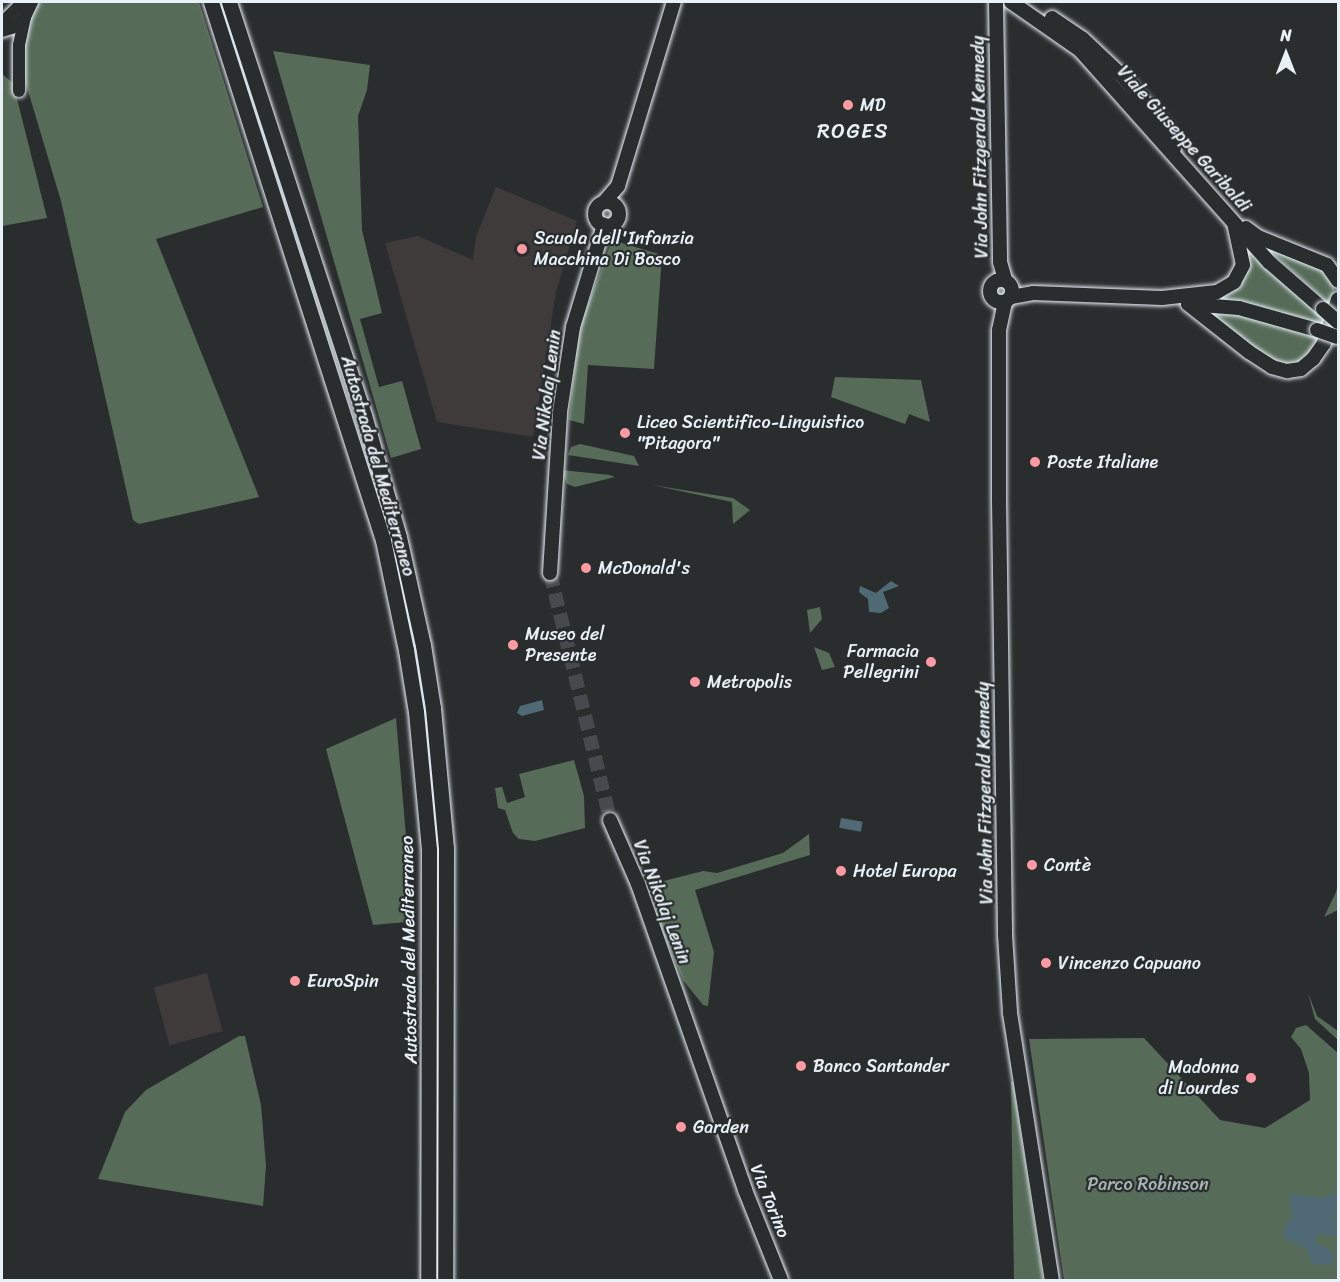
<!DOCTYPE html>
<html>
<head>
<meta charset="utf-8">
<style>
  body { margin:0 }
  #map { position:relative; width:1340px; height:1282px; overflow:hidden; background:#2a2d2e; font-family:Sriracha,sans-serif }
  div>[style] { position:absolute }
  .built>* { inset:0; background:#3e3b3a; transform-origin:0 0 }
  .green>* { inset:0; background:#566c58 }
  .water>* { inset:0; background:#4f6a74; transform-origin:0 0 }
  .primary-tunnel>* { height:14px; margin-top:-7px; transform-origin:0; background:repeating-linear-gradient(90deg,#464a4c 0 14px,transparent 0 21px) }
  .roads { filter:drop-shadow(0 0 2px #e8f1f8) drop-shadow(0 0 2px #e8f1f8) }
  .secondary>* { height:12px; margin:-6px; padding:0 6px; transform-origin:6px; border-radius:6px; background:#2a2d2e }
  .primary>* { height:14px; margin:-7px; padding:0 7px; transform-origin:7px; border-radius:7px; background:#2a2d2e }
  .primary>.ring { margin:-7px; padding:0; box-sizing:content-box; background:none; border:14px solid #2a2d2e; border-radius:50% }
  .highway>* { height:15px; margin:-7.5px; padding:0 7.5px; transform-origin:7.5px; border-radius:7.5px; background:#2a2d2e }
  .bridges { filter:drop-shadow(0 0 2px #e8f1f8) drop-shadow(0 0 2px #e8f1f8) }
  .primary-bridge>* { height:14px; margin:-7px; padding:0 7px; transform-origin:7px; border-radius:7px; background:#2a2d2e }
  .dots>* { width:16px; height:16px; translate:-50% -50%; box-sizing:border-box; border:3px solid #2a2d2e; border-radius:50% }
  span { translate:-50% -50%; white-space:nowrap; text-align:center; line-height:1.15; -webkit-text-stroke:4.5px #2a2d2e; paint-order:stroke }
  .poi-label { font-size:18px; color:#e8f1f8 }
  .left { translate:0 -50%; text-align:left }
  .right { translate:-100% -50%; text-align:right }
  .street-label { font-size:18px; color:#e8f1f8 }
  .park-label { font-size:18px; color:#a6b5b0 }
  .quarter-label { font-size:21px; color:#e8f1f8; letter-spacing:1.5px }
  .frame { position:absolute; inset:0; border:3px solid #e8f1f8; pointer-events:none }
  .north { position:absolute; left:1256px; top:24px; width:60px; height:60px; -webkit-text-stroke:4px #2a2d2e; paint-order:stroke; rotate:0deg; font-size:16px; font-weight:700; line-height:24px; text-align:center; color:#e8f1f8 }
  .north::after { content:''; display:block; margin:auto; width:21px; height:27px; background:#e8f1f8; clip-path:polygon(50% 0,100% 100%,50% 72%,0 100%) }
</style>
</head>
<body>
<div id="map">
  <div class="built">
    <div style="clip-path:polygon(496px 187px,577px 221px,556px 292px,533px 437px,437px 422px,385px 243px,418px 236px,473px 260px,476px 237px)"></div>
    <div style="left:207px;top:973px;width:60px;height:55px;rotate:75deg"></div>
  </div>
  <div class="green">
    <div style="clip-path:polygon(38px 2px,199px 2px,263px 207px,156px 239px,259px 497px,139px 524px,133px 520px,61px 201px,26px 84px,22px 53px,27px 26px)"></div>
    <div style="clip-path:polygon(273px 51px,370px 65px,367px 90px,358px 116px,362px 230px,382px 313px,360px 319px,379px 387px,402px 381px,421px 449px,391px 458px)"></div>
    <div style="clip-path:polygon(2px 74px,13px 83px,47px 218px,2px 226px)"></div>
    <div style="clip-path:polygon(612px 240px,662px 255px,654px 369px,588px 365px,584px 424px,569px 420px,579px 329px)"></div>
    <div style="clip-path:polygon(1262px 244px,1322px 267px,1335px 285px,1332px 306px)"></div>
    <div style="clip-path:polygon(1248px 251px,1338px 329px,1338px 332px,1271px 309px,1214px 299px)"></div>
    <div style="clip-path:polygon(1214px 309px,1236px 312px,1320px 336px,1309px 357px,1297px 365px,1276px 364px,1211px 316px)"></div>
    <div style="clip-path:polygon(835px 377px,921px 380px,930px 422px,909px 414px,905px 424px,831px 397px)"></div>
    <div style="clip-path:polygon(580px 444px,634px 456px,639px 466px,568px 455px,571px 447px)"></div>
    <div style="clip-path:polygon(561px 470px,610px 475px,615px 477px,575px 487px,567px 484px)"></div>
    <div style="clip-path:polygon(652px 485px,733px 498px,750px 510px,733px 524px,732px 502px)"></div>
    <div style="clip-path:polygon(820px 607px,822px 619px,810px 633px,807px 610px)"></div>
    <div style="clip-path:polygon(814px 647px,829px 653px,835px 667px,822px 670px)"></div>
    <div style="clip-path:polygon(396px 718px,408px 860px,406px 922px,373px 925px,326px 749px)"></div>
    <div style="clip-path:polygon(574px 760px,584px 796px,585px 828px,535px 841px,519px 839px,513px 833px,505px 810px,498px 808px,495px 788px,502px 787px,507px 803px,525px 797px,519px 774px)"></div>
    <div style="clip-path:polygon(809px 834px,810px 855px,695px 890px,714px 952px,708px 1006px,703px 1005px,683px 980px,656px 916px,656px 883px,703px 871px,717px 873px,783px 853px)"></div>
    <div style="clip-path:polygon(1338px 884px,1338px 910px,1324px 917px,1336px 892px)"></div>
    <div style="clip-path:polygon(1308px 993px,1317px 1016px,1338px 1031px,1338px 1040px,1315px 1019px)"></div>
    <div style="clip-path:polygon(1306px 1025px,1338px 1053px,1338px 1280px,1064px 1280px,1029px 1039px,1144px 1038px,1220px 1120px,1265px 1128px,1310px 1100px,1309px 1073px,1301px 1049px,1291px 1037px,1296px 1028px)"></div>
    <div style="clip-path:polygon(239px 1036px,245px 1036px,261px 1105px,266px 1166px,263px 1206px,98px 1179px,125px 1112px,146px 1090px)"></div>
    <div style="clip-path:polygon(1011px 1081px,1013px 1082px,1043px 1280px,1014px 1280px)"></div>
  </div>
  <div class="water">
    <div style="clip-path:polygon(891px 581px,899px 586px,883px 592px,889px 608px,881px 613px,869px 612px,868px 599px,859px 592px,860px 586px,876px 593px)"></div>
    <div style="clip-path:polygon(542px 700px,544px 710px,522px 716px,517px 713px,520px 706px)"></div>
    <div style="left:841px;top:818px;width:22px;height:10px;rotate:10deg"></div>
    <div style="clip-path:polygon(1338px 1192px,1338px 1211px,1333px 1218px,1338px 1220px,1338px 1237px,1320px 1234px,1316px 1238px,1317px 1243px,1334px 1252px,1333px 1264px,1313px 1265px,1307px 1249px,1283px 1237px,1284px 1227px,1292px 1218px,1289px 1198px,1293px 1194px,1323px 1198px)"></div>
  </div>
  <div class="primary-tunnel">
    <div style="left:550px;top:573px;width:254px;rotate:76.3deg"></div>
  </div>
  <div class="roads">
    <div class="secondary">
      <div style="left:2px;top:30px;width:14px;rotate:-65deg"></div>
      <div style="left:8px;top:17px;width:21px;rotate:-45deg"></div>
      <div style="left:2px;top:31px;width:10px;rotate:-17deg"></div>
      <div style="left:12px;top:28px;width:17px;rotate:-40deg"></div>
      <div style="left:25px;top:17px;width:17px;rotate:-65deg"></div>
      <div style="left:19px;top:91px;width:46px;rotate:-90deg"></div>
      <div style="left:19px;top:45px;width:29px;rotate:-78deg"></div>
    </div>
    <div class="primary">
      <div style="left:996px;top:2px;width:260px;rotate:89.1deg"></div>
      <div style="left:1000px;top:262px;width:19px;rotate:74deg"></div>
      <div style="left:1011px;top:2px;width:84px;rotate:34.8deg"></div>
      <div style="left:1080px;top:50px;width:284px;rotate:48.3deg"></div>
      <div style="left:1269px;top:262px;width:72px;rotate:41deg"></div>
      <div style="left:1052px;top:18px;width:37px;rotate:34deg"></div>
      <div style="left:1083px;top:39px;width:55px;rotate:43.5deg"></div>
      <div style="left:1123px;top:77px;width:62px;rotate:50.2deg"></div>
      <div style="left:1163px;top:125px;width:26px;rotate:65deg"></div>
      <div style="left:605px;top:201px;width:20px;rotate:-49deg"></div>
      <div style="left:618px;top:186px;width:192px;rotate:-73.1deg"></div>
      <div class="ring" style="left:595px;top:202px;width:10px;height:10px"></div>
      <div style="left:1246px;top:228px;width:15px;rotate:37deg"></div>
      <div style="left:1258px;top:237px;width:74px;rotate:22.1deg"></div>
      <div style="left:1327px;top:265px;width:19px;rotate:55deg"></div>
      <div class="ring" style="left:990px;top:280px;width:8px;height:8px"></div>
      <div style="left:1011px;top:297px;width:22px;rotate:-10deg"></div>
      <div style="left:1033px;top:293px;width:129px;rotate:2.2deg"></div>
      <div style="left:1162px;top:298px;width:55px;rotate:-6.2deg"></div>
      <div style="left:1217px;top:292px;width:20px;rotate:-30deg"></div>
      <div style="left:1234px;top:282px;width:19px;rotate:-62deg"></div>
      <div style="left:1243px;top:265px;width:40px;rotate:-102deg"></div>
      <div style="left:1005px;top:302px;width:29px;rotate:102deg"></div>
      <div style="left:999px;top:330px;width:170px;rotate:90deg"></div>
      <div style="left:999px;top:500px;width:435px;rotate:89.2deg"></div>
      <div style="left:1005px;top:935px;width:78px;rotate:86.3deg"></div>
      <div style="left:1010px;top:1013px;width:270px;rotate:81.1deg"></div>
      <div style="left:1188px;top:304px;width:78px;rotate:38.2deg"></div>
      <div style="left:1249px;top:352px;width:27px;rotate:33deg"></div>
      <div style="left:1272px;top:367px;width:16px;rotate:15deg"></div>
      <div style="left:1287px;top:371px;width:14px;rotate:-8deg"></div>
      <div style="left:1301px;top:369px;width:16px;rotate:-40deg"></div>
      <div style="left:1313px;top:359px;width:19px;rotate:-55deg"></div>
      <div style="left:1324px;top:343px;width:46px;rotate:-72.3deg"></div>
      <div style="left:1188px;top:304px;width:51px;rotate:4.5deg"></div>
      <div style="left:1239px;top:308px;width:81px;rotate:15.8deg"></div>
      <div style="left:550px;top:573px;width:161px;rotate:-86.4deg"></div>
      <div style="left:560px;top:412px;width:86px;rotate:-81.3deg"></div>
      <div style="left:573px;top:327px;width:107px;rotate:-73.1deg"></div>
      <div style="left:610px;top:820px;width:70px;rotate:66.4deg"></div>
      <div style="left:638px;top:884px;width:324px;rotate:70.7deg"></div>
      <div style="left:745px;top:1190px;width:97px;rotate:68.2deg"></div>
    </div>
    <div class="highway">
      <div style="left:211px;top:2px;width:565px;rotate:72.27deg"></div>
      <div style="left:383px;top:540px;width:112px;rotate:78.2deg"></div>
      <div style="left:406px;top:650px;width:63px;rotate:80.8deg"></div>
      <div style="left:416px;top:712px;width:139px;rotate:84.6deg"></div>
      <div style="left:429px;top:850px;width:430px;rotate:90.1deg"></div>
      <div style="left:229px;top:2px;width:435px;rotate:71.9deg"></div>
      <div style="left:364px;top:415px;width:127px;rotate:74deg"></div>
      <div style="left:399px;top:537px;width:111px;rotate:77.5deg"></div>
      <div style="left:423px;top:645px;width:64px;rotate:81deg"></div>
      <div style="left:433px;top:708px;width:141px;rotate:84.7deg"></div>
      <div style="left:446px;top:848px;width:432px;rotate:90.1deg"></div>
    </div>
  </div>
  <div class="bridges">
    <div class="primary-bridge">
      <div style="left:1323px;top:309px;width:20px;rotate:41deg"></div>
      <div style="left:1317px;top:330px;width:21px;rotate:19deg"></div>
    </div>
  </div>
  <div class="dots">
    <div style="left:848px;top:105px;background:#ff9aa2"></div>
    <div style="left:522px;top:249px;background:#ff9aa2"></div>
    <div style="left:625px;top:433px;background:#ff9aa2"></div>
    <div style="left:1035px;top:462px;background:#ff9aa2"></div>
    <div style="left:586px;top:568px;background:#ff9aa2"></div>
    <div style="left:513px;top:645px;background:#ff9aa2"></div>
    <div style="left:931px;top:662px;background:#ff9aa2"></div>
    <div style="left:695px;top:682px;background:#ff9aa2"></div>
    <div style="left:1032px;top:865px;background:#ff9aa2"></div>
    <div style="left:841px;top:871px;background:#ff9aa2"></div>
    <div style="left:1046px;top:963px;background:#ff9aa2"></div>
    <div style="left:295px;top:981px;background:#ff9aa2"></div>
    <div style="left:801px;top:1066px;background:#ff9aa2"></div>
    <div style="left:1251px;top:1078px;background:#ff9aa2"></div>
    <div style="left:681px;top:1127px;background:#ff9aa2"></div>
  </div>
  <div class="poi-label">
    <span class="left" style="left:860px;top:105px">MD</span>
    <span class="left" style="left:534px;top:249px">Scuola dell'Infanzia<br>Macchina Di Bosco</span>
    <span class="left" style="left:637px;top:433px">Liceo Scientifico-Linguistico<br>"Pitagora"</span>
    <span class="left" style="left:1047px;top:462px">Poste Italiane</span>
    <span class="left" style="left:598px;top:568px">McDonald's</span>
    <span class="left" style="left:525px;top:645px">Museo del<br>Presente</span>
    <span class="right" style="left:919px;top:662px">Farmacia<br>Pellegrini</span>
    <span class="left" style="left:707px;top:682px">Metropolis</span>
    <span class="left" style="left:1044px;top:865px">Contè</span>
    <span class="left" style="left:853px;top:871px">Hotel Europa</span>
    <span class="left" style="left:1058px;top:963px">Vincenzo Capuano</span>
    <span class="left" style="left:307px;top:981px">EuroSpin</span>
    <span class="left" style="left:813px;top:1066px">Banco Santander</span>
    <span class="right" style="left:1239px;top:1078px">Madonna<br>di Lourdes</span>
    <span class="left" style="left:693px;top:1127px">Garden</span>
  </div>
  <div class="street-label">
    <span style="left:1184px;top:139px;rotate:48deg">Viale Giuseppe Garibaldi</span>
    <span style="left:980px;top:147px;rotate:-91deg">Via John Fitzgerald Kennedy</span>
    <span style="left:547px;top:395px;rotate:-83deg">Via Nikolaj Lenin</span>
    <span style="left:378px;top:466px;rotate:74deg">Autostrada del Mediterraneo</span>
    <span style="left:985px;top:793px;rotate:-91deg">Via John Fitzgerald Kennedy</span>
    <span style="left:662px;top:902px;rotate:69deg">Via Nikolaj Lenin</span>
    <span style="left:409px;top:950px;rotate:-91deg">Autostrada del Mediterraneo</span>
    <span style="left:770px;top:1201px;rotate:68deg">Via Torino</span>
  </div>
  <div class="park-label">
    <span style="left:1148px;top:1184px">Parco Robinson</span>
  </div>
  <div class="quarter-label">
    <span style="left:853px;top:131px">ROGES</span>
  </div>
  <div class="frame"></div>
  <div class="north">N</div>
</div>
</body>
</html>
